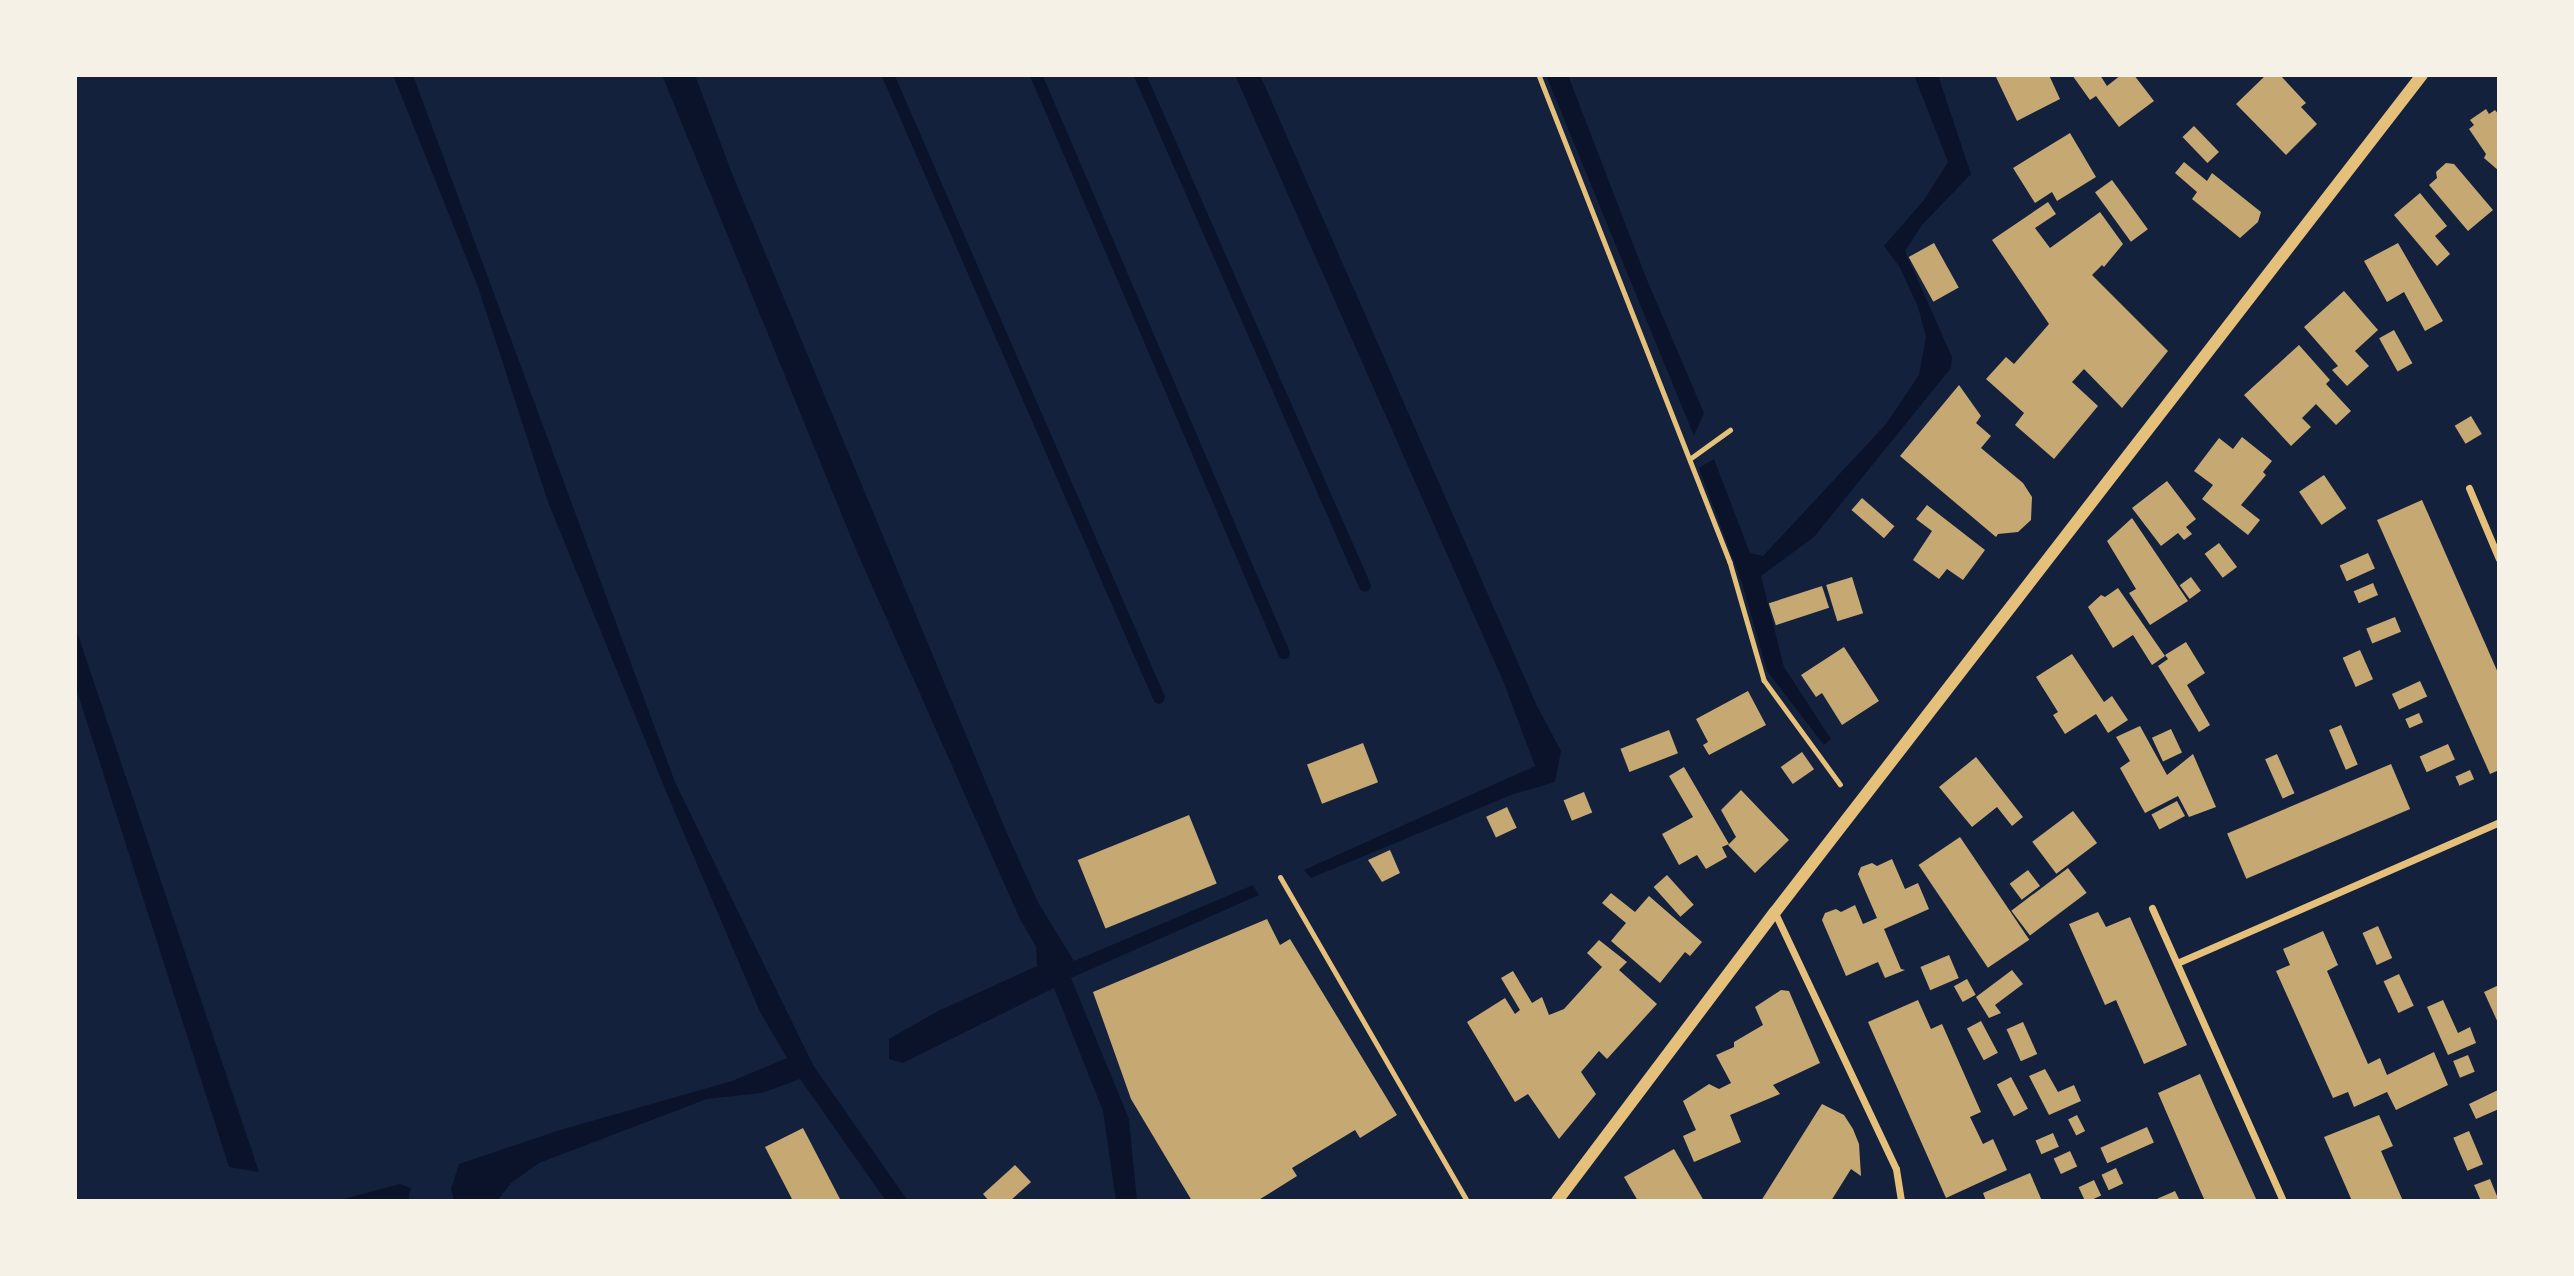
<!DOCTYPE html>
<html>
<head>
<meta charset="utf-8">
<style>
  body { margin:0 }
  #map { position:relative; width:2574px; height:1276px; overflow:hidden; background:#14213d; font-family:"Alegreya Sans",sans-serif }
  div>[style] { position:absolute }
  .water>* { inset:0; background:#0b132b }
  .stream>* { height:12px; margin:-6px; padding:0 6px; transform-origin:6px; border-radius:6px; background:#0b132b }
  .building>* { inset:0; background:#c6a872; transform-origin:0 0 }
  .path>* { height:4.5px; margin:-2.25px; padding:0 2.25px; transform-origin:2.25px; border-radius:2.25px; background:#e5c07b }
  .service>* { height:5px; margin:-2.5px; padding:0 2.5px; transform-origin:2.5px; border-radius:2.5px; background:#e5c07b }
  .minor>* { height:7px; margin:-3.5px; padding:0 3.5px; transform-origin:3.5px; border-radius:3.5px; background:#e5c07b }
  .tertiary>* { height:12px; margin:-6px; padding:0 6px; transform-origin:6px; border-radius:6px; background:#e5c07b }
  span { translate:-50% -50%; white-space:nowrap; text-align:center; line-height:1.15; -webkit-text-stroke:6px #f6f1e7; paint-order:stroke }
  .frame { position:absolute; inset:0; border:77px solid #f6f1e7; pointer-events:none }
</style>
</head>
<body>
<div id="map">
  <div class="water">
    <div style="clip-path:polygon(393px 75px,413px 75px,675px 782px,813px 1065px,908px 1201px,886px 1201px,800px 1079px,762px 1093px,707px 1099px,539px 1163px,511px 1183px,497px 1201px,454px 1201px,451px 1189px,459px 1164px,560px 1130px,732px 1081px,787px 1058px,760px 1012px,670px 801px,548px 502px,478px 287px)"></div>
    <div style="clip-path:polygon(662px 75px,695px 75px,733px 176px,1009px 838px,1039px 904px,1074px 961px,1253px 885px,1259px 895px,1071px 978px,1129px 1119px,1137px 1201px,1116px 1201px,1103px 1111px,1054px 988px,903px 1063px,889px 1059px,889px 1039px,938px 1011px,1037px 966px,1036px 947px,1020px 919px,857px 552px)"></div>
    <div style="clip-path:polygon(1235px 75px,1260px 75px,1537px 706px,1561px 751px,1555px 782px,1511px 795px,1311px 878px,1304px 870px,1535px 766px,1504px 683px)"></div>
    <div style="clip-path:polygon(1546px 75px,1568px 75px,1645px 275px,1704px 413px,1694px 436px)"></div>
    <div style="clip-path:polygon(1914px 75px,1938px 75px,1971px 174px,1922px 225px,1905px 251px,1952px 357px,1951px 368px,1814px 537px,1761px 576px,1784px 667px,1831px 739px,1824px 745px,1767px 671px,1742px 583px,1699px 468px,1714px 459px,1750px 553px,1763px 556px,1886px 424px,1919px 375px,1926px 337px,1918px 307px,1899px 266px,1884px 246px,1924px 200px,1948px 162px)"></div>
    <div style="clip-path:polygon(75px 626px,259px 1172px,229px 1167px,75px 685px)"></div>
    <div style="clip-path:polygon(400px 1184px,411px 1188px,408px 1201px,336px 1201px)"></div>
  </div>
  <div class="stream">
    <div style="left:888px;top:75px;width:679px;rotate:66.49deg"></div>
    <div style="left:1036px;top:75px;width:629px;rotate:66.78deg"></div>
    <div style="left:1140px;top:75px;width:558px;rotate:66.24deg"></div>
  </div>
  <div class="building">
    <div style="clip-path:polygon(1995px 75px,2049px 75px,2060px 99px,2017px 121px)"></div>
    <div style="clip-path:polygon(2072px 75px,2100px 75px,2107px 86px,2121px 75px,2134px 75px,2154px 101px,2119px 127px,2096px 96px,2090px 100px)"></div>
    <div style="clip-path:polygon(2266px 75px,2280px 75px,2306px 103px,2301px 107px,2317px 124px,2286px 155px,2236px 104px)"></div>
    <div style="clip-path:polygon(2486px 109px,2489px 114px,2495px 110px,2499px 115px,2499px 171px,2484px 158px,2486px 154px,2469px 129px,2474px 125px,2470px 120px)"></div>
    <div style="left:2194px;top:126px;width:36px;height:16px;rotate:46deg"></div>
    <div style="clip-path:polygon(2070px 133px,2096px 177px,2057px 201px,2052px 192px,2035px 203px,2013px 168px)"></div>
    <div style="clip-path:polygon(2184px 162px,2207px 181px,2212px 173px,2261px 212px,2258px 222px,2240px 238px,2192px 199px,2197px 192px,2175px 173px)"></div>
    <div style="clip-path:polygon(2446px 163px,2454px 164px,2493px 210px,2468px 231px,2429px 185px,2437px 178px,2436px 172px)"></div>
    <div style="left:2112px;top:180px;width:61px;height:21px;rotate:54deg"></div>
    <div style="clip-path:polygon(2420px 193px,2447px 226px,2435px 236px,2450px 254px,2437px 266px,2394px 215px)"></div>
    <div style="clip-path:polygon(2048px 202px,2056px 214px,2035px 228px,2050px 248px,2100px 212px,2123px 244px,2104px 267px,2102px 265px,2092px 275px,2168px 351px,2122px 408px,2084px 369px,2072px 382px,2098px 406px,2054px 459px,2015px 425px,2024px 413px,1986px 379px,2006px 357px,2014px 364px,2049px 324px,1992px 240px)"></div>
    <div style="left:1934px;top:243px;width:51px;height:29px;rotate:61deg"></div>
    <div style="clip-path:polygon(2398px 243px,2443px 321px,2425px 331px,2404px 292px,2387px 302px,2364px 261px)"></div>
    <div style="clip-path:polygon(2344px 291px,2378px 330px,2355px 351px,2369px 366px,2347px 386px,2332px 370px,2338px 366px,2304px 327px)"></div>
    <div style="left:2394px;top:330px;width:38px;height:17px;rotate:61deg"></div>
    <div style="clip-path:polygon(2299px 345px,2330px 380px,2326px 384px,2351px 411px,2336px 425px,2316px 404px,2302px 418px,2311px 427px,2291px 446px,2244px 395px)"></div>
    <div style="clip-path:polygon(1959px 385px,1981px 416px,1976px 423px,1991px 436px,1981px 448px,2023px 483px,2032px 497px,2031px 520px,2018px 532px,1998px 534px,1996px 537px,1900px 456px)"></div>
    <div style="left:2471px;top:416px;width:21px;height:19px;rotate:59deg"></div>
    <div style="clip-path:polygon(2242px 437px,2272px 461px,2263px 472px,2266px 475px,2241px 505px,2260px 520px,2248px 535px,2202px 499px,2213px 485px,2194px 471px,2219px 438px,2233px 449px)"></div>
    <div style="left:2324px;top:475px;width:40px;height:30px;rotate:56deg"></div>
    <div style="clip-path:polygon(2167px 481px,2196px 519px,2186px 527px,2192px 534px,2184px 540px,2178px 533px,2161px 546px,2132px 508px)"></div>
    <div style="left:1862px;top:498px;width:43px;height:16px;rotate:41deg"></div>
    <div style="clip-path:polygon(2422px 500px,2499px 675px,2499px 770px,2490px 774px,2377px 520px)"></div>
    <div style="clip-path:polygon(1927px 505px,1985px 550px,1963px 580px,1947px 569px,1939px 579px,1913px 560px,1932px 531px,1916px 519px)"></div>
    <div style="clip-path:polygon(2132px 518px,2188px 601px,2150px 625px,2129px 593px,2136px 589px,2107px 541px)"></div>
    <div style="left:2219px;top:543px;width:30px;height:18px;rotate:53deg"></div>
    <div style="left:2368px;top:553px;width:17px;height:31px;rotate:66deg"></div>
    <div style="left:1852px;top:577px;width:38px;height:27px;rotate:73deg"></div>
    <div style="left:2191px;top:577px;width:17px;height:14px;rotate:54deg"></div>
    <div style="left:2373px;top:583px;width:13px;height:21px;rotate:67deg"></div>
    <div style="left:1822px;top:586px;width:23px;height:56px;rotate:72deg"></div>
    <div style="clip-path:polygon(2118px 588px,2165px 656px,2152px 665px,2133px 635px,2113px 648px,2088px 607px,2101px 595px,2105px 597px)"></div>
    <div style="left:2395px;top:617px;width:16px;height:31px;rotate:68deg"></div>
    <div style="clip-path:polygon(2186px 642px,2205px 673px,2187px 685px,2210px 725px,2199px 732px,2158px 666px,2168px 659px,2165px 655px)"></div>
    <div style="clip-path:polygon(1844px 647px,1879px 701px,1842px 725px,1822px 693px,1816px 697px,1801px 675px)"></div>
    <div style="left:2360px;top:650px;width:32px;height:19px;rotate:66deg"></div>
    <div style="clip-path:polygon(2072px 654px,2104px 702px,2112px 696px,2128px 720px,2108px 733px,2096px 714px,2065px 734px,2053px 715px,2058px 712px,2036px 677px)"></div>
    <div style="left:2420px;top:681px;width:17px;height:31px;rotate:65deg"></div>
    <div style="clip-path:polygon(1748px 691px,1766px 725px,1709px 755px,1703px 745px,1708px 742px,1696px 719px)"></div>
    <div style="left:2419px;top:713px;width:10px;height:15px;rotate:66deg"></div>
    <div style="left:2341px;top:725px;width:43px;height:13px;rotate:67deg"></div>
    <div style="clip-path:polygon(2140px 726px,2167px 775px,2193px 754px,2216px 807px,2189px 817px,2178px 796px,2145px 813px,2120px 768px,2130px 761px,2116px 737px)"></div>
    <div style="left:2171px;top:729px;width:26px;height:21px;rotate:65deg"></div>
    <div style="left:1669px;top:730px;width:25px;height:52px;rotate:69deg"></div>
    <div style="left:1363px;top:743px;width:42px;height:60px;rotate:69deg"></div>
    <div style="left:2448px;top:744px;width:17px;height:31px;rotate:66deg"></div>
    <div style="left:1802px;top:752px;width:21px;height:26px;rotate:55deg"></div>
    <div style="left:2277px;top:754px;width:43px;height:13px;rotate:66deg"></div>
    <div style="clip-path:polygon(1976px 757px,2023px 817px,2012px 826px,1997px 807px,1972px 827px,1939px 787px)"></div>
    <div style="left:2391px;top:764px;width:49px;height:178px;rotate:67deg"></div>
    <div style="clip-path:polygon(1684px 767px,1729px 844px,1722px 847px,1727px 857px,1706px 869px,1697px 855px,1679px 865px,1662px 834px,1693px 817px,1669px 776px)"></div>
    <div style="left:2470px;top:770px;width:10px;height:16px;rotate:66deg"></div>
    <div style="clip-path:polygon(1741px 790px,1789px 840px,1755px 873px,1728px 845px,1736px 837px,1721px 810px)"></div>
    <div style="left:1584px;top:792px;width:22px;height:22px;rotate:68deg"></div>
    <div style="left:2177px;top:801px;width:17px;height:29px;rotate:62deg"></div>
    <div style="left:1507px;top:807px;width:23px;height:23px;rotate:65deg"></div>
    <div style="left:2073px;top:811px;width:40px;height:51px;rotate:53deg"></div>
    <div style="left:1189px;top:815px;width:74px;height:120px;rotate:68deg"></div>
    <div style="left:1960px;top:837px;width:124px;height:50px;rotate:56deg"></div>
    <div style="clip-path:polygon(1390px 850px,1400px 873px,1382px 882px,1368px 860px)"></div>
    <div style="clip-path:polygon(1892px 859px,1905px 889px,1918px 883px,1929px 909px,1884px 929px,1901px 969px,1905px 970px,1885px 978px,1878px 962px,1846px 976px,1822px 920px,1825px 913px,1836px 909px,1841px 912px,1855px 905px,1863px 924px,1877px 918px,1858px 874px,1861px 867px,1872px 863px,1877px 866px)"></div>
    <div style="left:2068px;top:868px;width:31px;height:71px;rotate:53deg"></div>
    <div style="left:2028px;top:870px;width:20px;height:23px;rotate:53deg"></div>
    <div style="left:1667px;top:875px;width:40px;height:18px;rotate:48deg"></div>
    <div style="clip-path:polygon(1611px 893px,1635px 912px,1649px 896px,1702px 942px,1690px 956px,1685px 952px,1660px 983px,1611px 941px,1626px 923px,1602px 903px)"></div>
    <div style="clip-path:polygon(2098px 912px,2106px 927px,2130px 917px,2187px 1045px,2144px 1064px,2116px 1000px,2105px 1005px,2069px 924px)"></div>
    <div style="clip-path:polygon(1267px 919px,1280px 945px,1290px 939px,1397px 1115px,1360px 1138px,1355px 1130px,1292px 1168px,1297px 1176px,1257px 1201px,1192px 1201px,1131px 1099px,1093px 992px)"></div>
    <div style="left:2378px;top:926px;width:35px;height:17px;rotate:66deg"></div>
    <div style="clip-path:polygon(2323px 931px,2338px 965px,2327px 971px,2368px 1064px,2380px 1058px,2387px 1075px,2434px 1052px,2448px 1085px,2396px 1110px,2387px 1092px,2354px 1107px,2348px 1092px,2333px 1098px,2276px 971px,2290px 965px,2283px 949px)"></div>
    <div style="clip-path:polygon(1599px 940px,1627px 962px,1619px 970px,1657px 1004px,1607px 1059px,1599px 1051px,1581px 1072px,1596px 1094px,1559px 1139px,1528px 1094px,1515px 1102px,1467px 1022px,1505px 998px,1515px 1014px,1520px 1010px,1501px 978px,1513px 971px,1532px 1003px,1542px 997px,1549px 1015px,1564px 1009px,1602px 967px,1587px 953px)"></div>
    <div style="left:1949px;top:955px;width:25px;height:31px;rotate:67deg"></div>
    <div style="clip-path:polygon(2012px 970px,2023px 984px,1995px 1005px,2001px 1013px,1989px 1018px,1976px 997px)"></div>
    <div style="left:2399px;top:974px;width:35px;height:17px;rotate:65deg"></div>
    <div style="left:1967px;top:979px;width:18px;height:15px;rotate:61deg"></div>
    <div style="clip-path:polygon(2499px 985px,2499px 1025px,2484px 992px)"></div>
    <div style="clip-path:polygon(1781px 990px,1789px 991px,1820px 1063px,1773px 1085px,1780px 1094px,1730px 1115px,1741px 1142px,1694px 1162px,1683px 1136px,1696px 1130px,1683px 1101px,1709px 1084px,1719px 1089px,1731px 1083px,1716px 1055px,1734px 1047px,1734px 1042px,1763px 1025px,1755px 1007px)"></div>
    <div style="clip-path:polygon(1918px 1000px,1931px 1029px,1942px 1024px,1981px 1112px,1970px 1117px,1983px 1144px,1993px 1139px,2007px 1170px,1946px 1198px,1868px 1022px)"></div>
    <div style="clip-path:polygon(2443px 1000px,2458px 1033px,2470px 1027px,2476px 1043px,2448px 1055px,2427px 1007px)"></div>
    <div style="left:1981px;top:1021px;width:36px;height:16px;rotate:62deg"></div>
    <div style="left:2023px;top:1022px;width:35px;height:18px;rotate:66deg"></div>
    <div style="left:2468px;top:1055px;width:18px;height:16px;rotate:68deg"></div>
    <div style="clip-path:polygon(2045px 1069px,2058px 1092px,2074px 1085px,2081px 1101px,2049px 1115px,2029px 1076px)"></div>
    <div style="clip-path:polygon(2200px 1074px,2214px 1106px,2257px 1201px,2205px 1201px,2200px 1190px,2158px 1093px)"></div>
    <div style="left:2011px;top:1077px;width:36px;height:16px;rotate:62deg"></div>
    <div style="clip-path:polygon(2498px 1090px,2499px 1109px,2476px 1119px,2469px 1104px)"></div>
    <div style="clip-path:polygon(1822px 1104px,1844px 1115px,1853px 1129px,1859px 1144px,1861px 1176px,1851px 1169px,1831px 1201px,1761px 1201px)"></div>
    <div style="left:2077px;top:1115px;width:18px;height:10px;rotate:63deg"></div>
    <div style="clip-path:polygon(2379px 1115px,2393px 1146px,2381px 1151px,2403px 1201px,2352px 1201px,2324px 1137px)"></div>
    <div style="left:2147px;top:1127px;width:17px;height:51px;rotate:66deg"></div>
    <div style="clip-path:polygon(803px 1128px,840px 1199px,836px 1201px,793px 1201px,765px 1147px)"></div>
    <div style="left:2469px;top:1131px;width:36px;height:17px;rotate:67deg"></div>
    <div style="left:2053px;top:1133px;width:15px;height:19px;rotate:67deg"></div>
    <div style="clip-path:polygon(1674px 1149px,1704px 1201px,1638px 1201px,1624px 1177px)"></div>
    <div style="left:2070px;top:1151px;width:17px;height:18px;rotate:65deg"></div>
    <div style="clip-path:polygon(1015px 1165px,1031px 1182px,1010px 1201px,989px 1201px,983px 1194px)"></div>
    <div style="left:2116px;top:1168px;width:17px;height:16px;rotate:65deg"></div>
    <div style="clip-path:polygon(2030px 1173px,2042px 1201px,1986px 1201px,1983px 1193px)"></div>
    <div style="clip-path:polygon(2490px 1179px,2499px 1201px,2481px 1201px,2474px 1185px)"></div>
    <div style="left:2094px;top:1180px;width:17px;height:17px;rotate:65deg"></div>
    <div style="clip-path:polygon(2175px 1191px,2180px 1201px,2153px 1201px,2159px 1198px)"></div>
  </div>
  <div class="path">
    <div style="left:1539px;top:75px;width:523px;rotate:68.59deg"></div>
    <div style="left:1730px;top:562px;width:123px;rotate:73.9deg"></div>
    <div style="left:1764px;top:680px;width:129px;rotate:53.8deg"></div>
    <div style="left:1691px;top:458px;width:48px;rotate:-35.7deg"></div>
  </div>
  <div class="service">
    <div style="left:1280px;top:877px;width:374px;rotate:60deg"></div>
  </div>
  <div class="minor">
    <div style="left:2469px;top:488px;width:77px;rotate:67.1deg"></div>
    <div style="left:2152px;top:908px;width:321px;rotate:65.9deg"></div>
    <div style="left:1775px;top:913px;width:283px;rotate:64.7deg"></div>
    <div style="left:1896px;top:1169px;width:32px;rotate:81deg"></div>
    <div style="left:2177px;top:963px;width:352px;rotate:-23.6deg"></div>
  </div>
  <div class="tertiary">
    <div style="left:1557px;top:1201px;width:362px;rotate:-53deg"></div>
    <div style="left:1775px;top:912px;width:1058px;rotate:-52.3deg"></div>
  </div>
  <div class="frame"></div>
</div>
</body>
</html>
